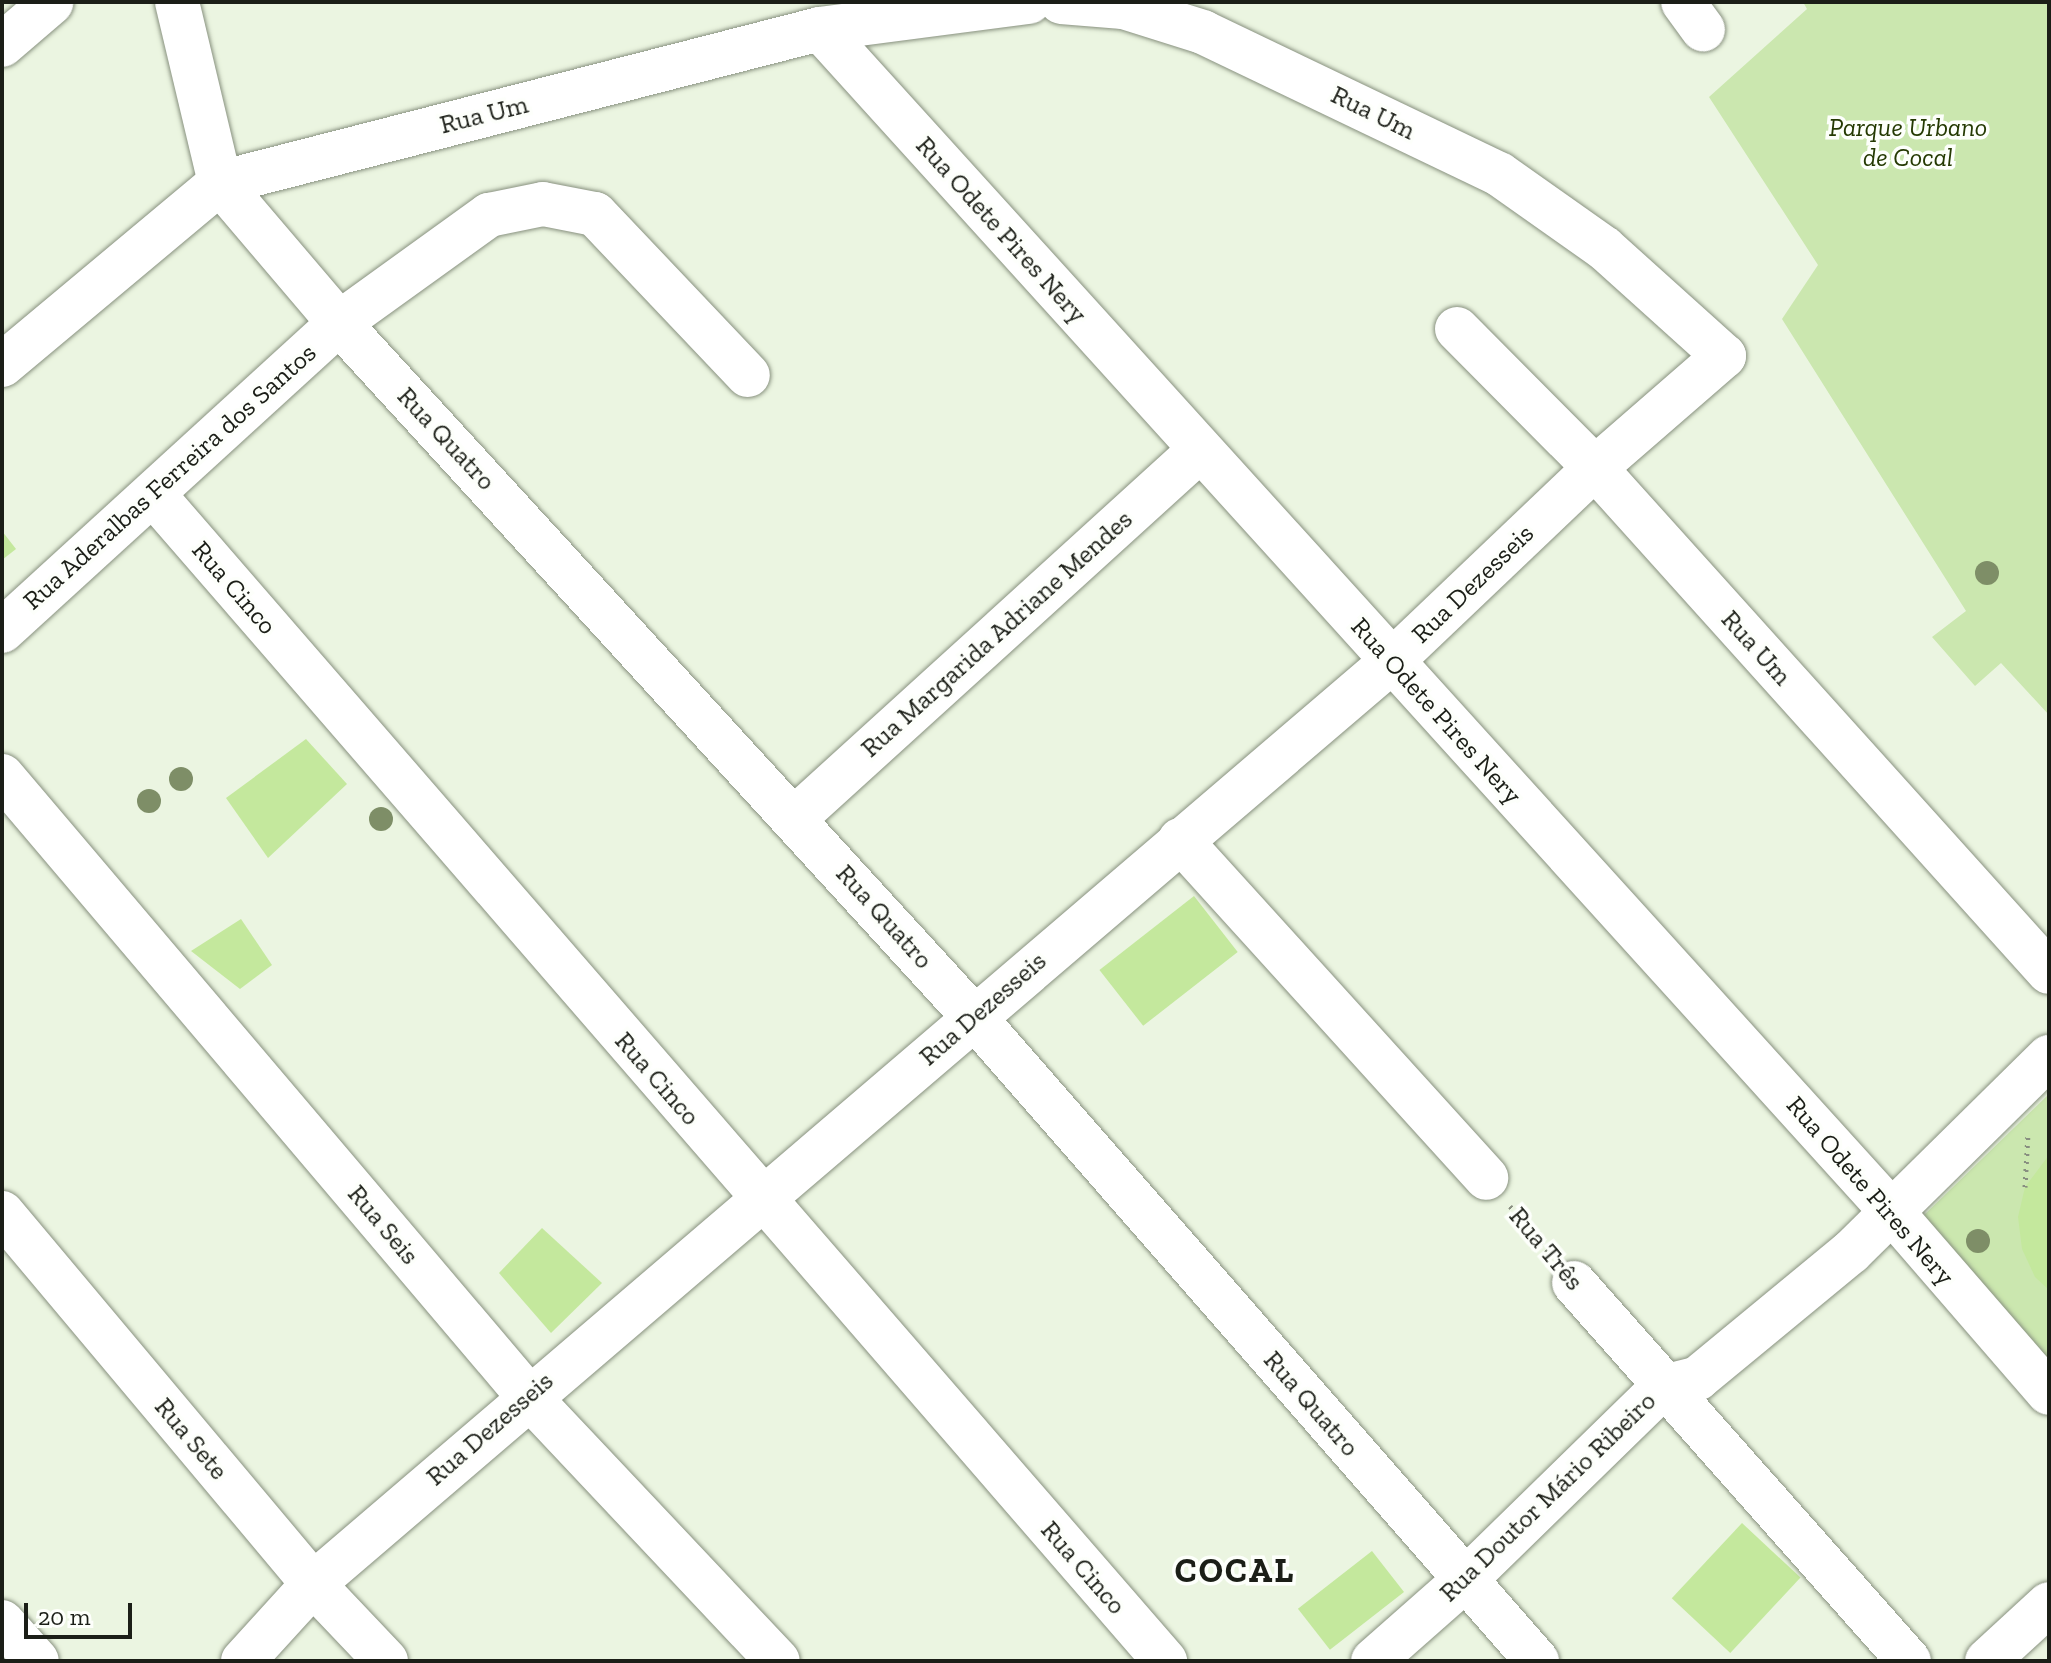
<!DOCTYPE html>
<html>
<head>
<meta charset="utf-8">
<style>
  body { margin:0 }
  #map { position:relative; width:2051px; height:1663px; overflow:hidden; background:#ebf5e1; font-family:"Zilla Slab",serif }
  div>[style] { position:absolute }
  .green>* { inset:0; background:#cbe7af }
  .building>* { inset:0; background:#c4e89d; transform-origin:0 0 }
  .path>* { height:5px; margin-top:-2.5px; transform-origin:0; background:repeating-linear-gradient(90deg,#888e80 0 2px,transparent 0 8px) }
  .roads { filter:drop-shadow(0 0 2px #88917f) drop-shadow(0 0 2px #88917f) }
  .minor>* { height:44px; margin:-22px; padding:0 22px; transform-origin:22px; border-radius:22px; background:#fff }
  .trees>* { width:24px; height:24px; margin:-12px; border-radius:50%; background:#7e8e67 }
  span { translate:-50% -50%; white-space:nowrap; text-align:center; line-height:1.15; -webkit-text-stroke:7px #fdfffb; paint-order:stroke }
  .street-label { font-size:26px; color:#1b1e17 }
  .park-label { font-size:26px; color:#253a03; font-style:italic }
  .district-label { font-size:34px; color:#1b1e17; font-weight:700; letter-spacing:2px }
  .frame { position:absolute; inset:0; border:4px solid #1b1e17; pointer-events:none }
  .scale { position:absolute; left:24px; top:1603px; width:108px; height:36px; box-sizing:border-box; border:4px solid #1b1e17; border-top:0; padding-left:10px; font-size:24px; line-height:28px; white-space:nowrap; color:#1b1e17; -webkit-text-stroke:6px #fdfffb; paint-order:stroke }
</style>
</head>
<body>
<div id="map">
  <div class="green">
    <div style="clip-path:polygon(1803px 2px,2049px 2px,2049px 715px,2001px 663px,1975px 686px,1932px 637px,1966px 611px,1782px 319px,1818px 265px,1709px 97px,1807px 9px)"></div>
    <div style="clip-path:polygon(2049px 1094px,2049px 1362px,1921px 1218px)"></div>
  </div>
  <div class="building">
    <div style="clip-path:polygon(2px 531px,16px 549px,2px 560px)"></div>
    <div style="clip-path:polygon(306px 739px,347px 784px,268px 858px,226px 798px)"></div>
    <div style="left:1194px;top:896px;width:71px;height:120px;rotate:52deg"></div>
    <div style="clip-path:polygon(241px 919px,272px 965px,240px 989px,191px 951px)"></div>
    <div style="clip-path:polygon(2049px 1155px,2049px 1290px,2035px 1277px,2022px 1249px,2018px 1217px,2025px 1187px)"></div>
    <div style="clip-path:polygon(542px 1228px,602px 1283px,551px 1333px,499px 1273px)"></div>
    <div style="left:1742px;top:1523px;width:80px;height:103px;rotate:43deg"></div>
    <div style="left:1372px;top:1551px;width:52px;height:94px;rotate:52deg"></div>
  </div>
  <div class="path">
    <div style="left:2025px;top:1187px;width:54px;rotate:-86.8deg"></div>
    <div style="left:1510px;top:1206px;width:62px;rotate:50.2deg"></div>
  </div>
  <div class="roads">
    <div class="minor">
      <div style="left:177px;top:2px;width:186px;rotate:76.6deg"></div>
      <div style="left:220px;top:183px;width:184px;rotate:49.6deg"></div>
      <div style="left:339px;top:323px;width:939px;rotate:47.55deg"></div>
      <div style="left:973px;top:1016px;width:857px;rotate:48.83deg"></div>
      <div style="left:1683px;top:2px;width:34px;rotate:54deg"></div>
      <div style="left:820px;top:29px;width:1598px;rotate:47.82deg"></div>
      <div style="left:1893px;top:1213px;width:238px;rotate:49.1deg"></div>
      <div style="left:2px;top:45px;width:65px;rotate:-40.6deg"></div>
      <div style="left:1457px;top:329px;width:196px;rotate:45.2deg"></div>
      <div style="left:1595px;top:468px;width:678px;rotate:47.99deg"></div>
      <div style="left:2px;top:365px;width:284px;rotate:-39.9deg"></div>
      <div style="left:220px;top:183px;width:619px;rotate:-14.4deg"></div>
      <div style="left:820px;top:29px;width:211px;rotate:-7.4deg"></div>
      <div style="left:153px;top:494px;width:1545px;rotate:49.07deg"></div>
      <div style="left:2px;top:631px;width:457px;rotate:-42.4deg"></div>
      <div style="left:339px;top:323px;width:185px;rotate:-35.8deg"></div>
      <div style="left:489px;top:215px;width:55px;rotate:-11.5deg"></div>
      <div style="left:543px;top:204px;width:53px;rotate:10.9deg"></div>
      <div style="left:595px;top:214px;width:222px;rotate:46.5deg"></div>
      <div style="left:2px;top:776px;width:813px;rotate:49.69deg"></div>
      <div style="left:528px;top:1396px;width:364px;rotate:46.7deg"></div>
      <div style="left:795px;top:818px;width:547px;rotate:-42.26deg"></div>
      <div style="left:1180px;top:840px;width:456px;rotate:47.8deg"></div>
      <div style="left:2px;top:1213px;width:484px;rotate:50deg"></div>
      <div style="left:313px;top:1584px;width:106px;rotate:46.5deg"></div>
      <div style="left:1574px;top:1283px;width:505px;rotate:48.45deg"></div>
      <div style="left:2px;top:1622px;width:52px;rotate:48.1deg"></div>
      <div style="left:243px;top:1661px;width:104px;rotate:-47.7deg"></div>
      <div style="left:313px;top:1584px;width:1419px;rotate:-40.54deg"></div>
      <div style="left:1391px;top:662px;width:282px;rotate:-43.6deg"></div>
      <div style="left:1595px;top:468px;width:171px;rotate:-41deg"></div>
      <div style="left:1724px;top:356px;width:161px;rotate:-138deg"></div>
      <div style="left:1604px;top:248px;width:128px;rotate:-144.8deg"></div>
      <div style="left:1499px;top:174px;width:328px;rotate:-154.4deg"></div>
      <div style="left:1203px;top:32px;width:84px;rotate:-162.6deg"></div>
      <div style="left:1123px;top:7px;width:62px;rotate:-175.4deg"></div>
      <div style="left:1373px;top:1661px;width:123px;rotate:-41.4deg"></div>
      <div style="left:1465px;top:1580px;width:277px;rotate:-44.3deg"></div>
      <div style="left:1663px;top:1387px;width:36px;rotate:-14deg"></div>
      <div style="left:1698px;top:1378px;width:198px;rotate:-39.5deg"></div>
      <div style="left:1851px;top:1252px;width:278px;rotate:-44.6deg"></div>
      <div style="left:1987px;top:1661px;width:84px;rotate:-42.6deg"></div>
    </div>
  </div>
  <div class="trees">
    <div style="left:1987px;top:573px"></div>
    <div style="left:181px;top:779px"></div>
    <div style="left:149px;top:801px"></div>
    <div style="left:381px;top:819px"></div>
    <div style="left:1978px;top:1241px"></div>
  </div>
  <div class="street-label">
    <span style="left:1373px;top:113px;rotate:26deg">Rua Um</span>
    <span style="left:484px;top:115px;rotate:-14deg">Rua Um</span>
    <span style="left:1001px;top:230px;rotate:48deg">Rua Odete Pires Nery</span>
    <span style="left:446px;top:439px;rotate:47deg">Rua Quatro</span>
    <span style="left:170px;top:477px;rotate:-42deg">Rua Aderalbas Ferreira dos Santos</span>
    <span style="left:1473px;top:584px;rotate:-44deg">Rua Dezesseis</span>
    <span style="left:234px;top:588px;rotate:49deg">Rua Cinco</span>
    <span style="left:997px;top:634px;rotate:-42deg">Rua Margarida Adriane Mendes</span>
    <span style="left:1756px;top:648px;rotate:48deg">Rua Um</span>
    <span style="left:1436px;top:711px;rotate:48deg">Rua Odete Pires Nery</span>
    <span style="left:884px;top:917px;rotate:48deg">Rua Quatro</span>
    <span style="left:983px;top:1009px;rotate:-41deg">Rua Dezesseis</span>
    <span style="left:657px;top:1079px;rotate:49deg">Rua Cinco</span>
    <span style="left:1870px;top:1191px;rotate:49deg">Rua Odete Pires Nery</span>
    <span style="left:383px;top:1225px;rotate:50deg">Rua Seis</span>
    <span style="left:1546px;top:1249px;rotate:50deg">Rua Três</span>
    <span style="left:1311px;top:1404px;rotate:49deg">Rua Quatro</span>
    <span style="left:490px;top:1429px;rotate:-41deg">Rua Dezesseis</span>
    <span style="left:191px;top:1439px;rotate:50deg">Rua Sete</span>
    <span style="left:1548px;top:1497px;rotate:-44deg">Rua Doutor Mário Ribeiro</span>
    <span style="left:1083px;top:1568px;rotate:49deg">Rua Cinco</span>
  </div>
  <div class="park-label">
    <span style="left:1908px;top:143px">Parque Urbano<br>de Cocal</span>
  </div>
  <div class="district-label">
    <span style="left:1235px;top:1571px">COCAL</span>
  </div>
  <div class="frame"></div>
  <div class="scale">20 m</div>
</div>
</body>
</html>
